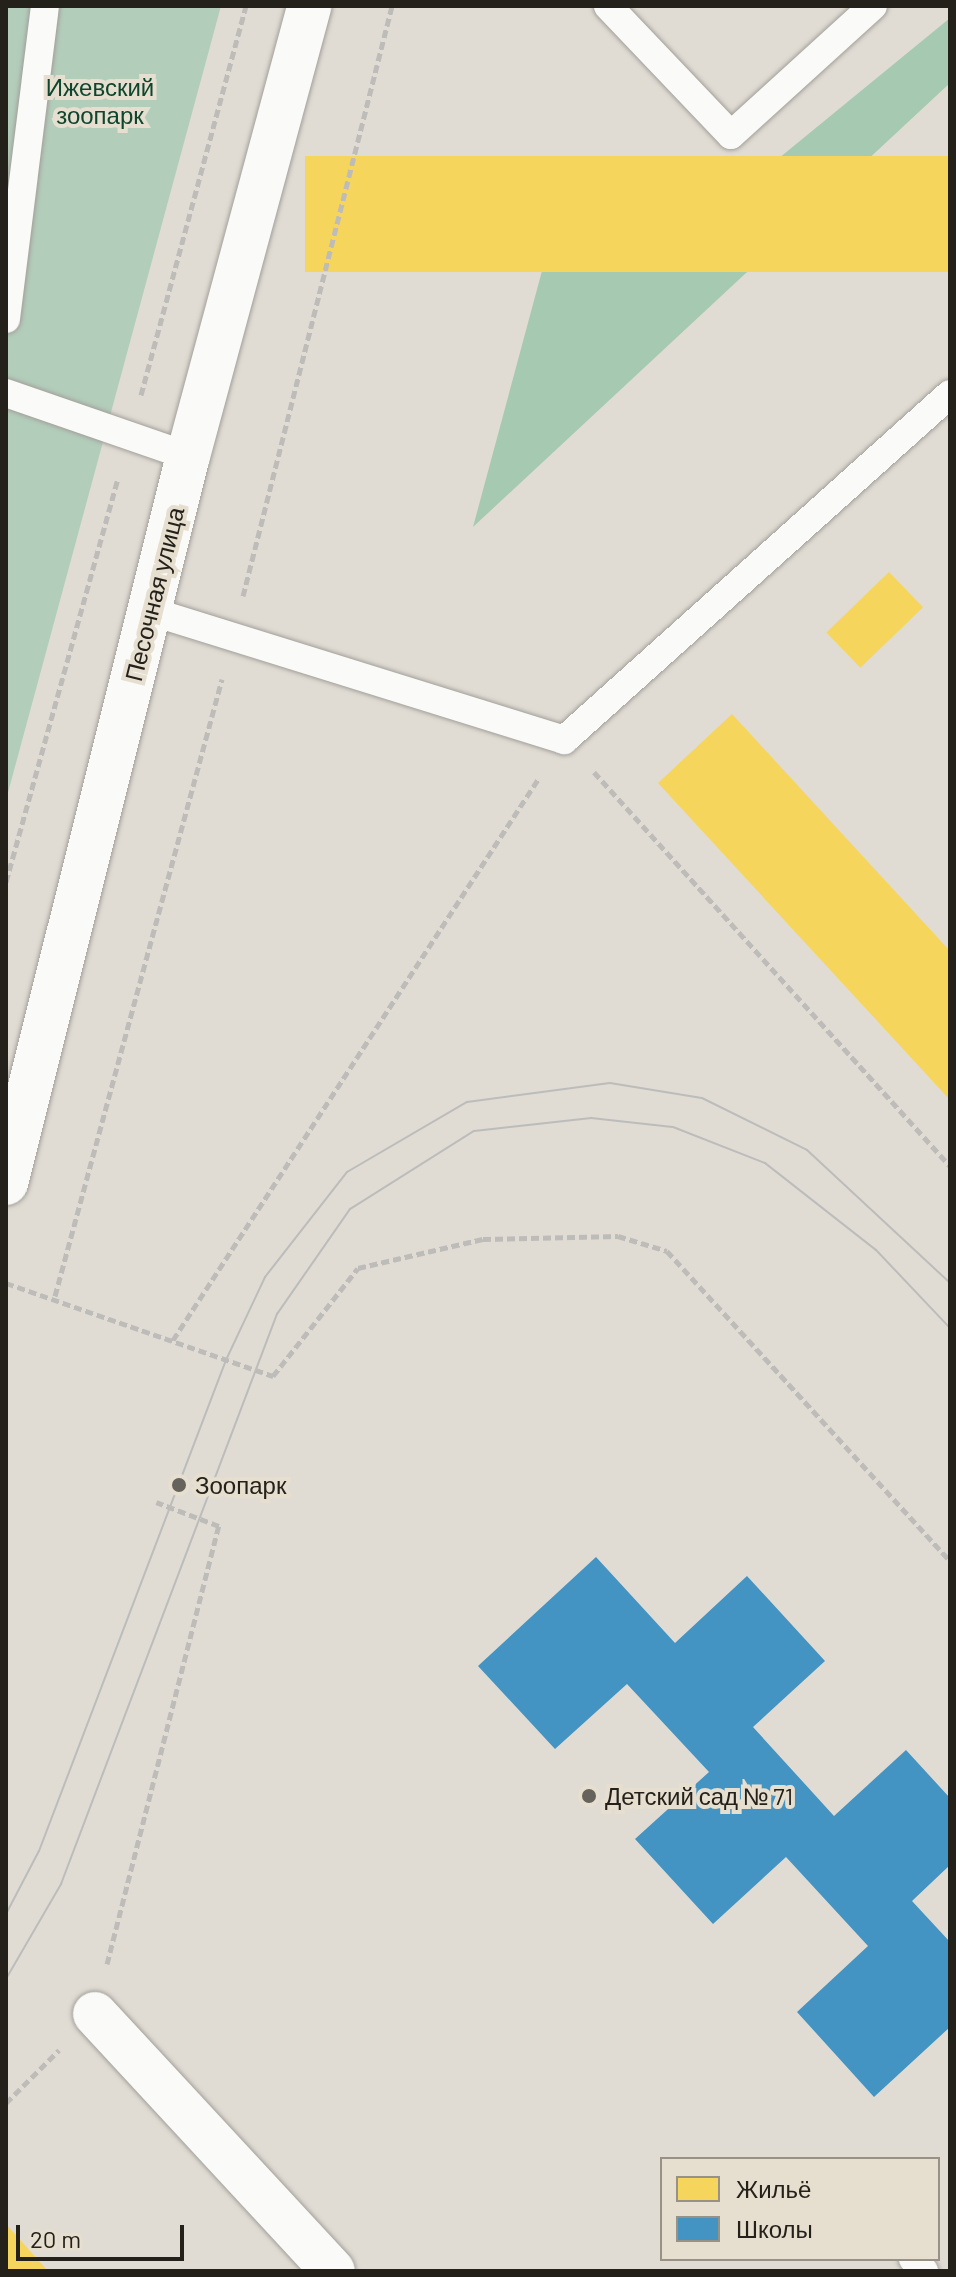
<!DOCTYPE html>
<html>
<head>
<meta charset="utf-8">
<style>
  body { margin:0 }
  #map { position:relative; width:956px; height:2277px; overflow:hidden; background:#e0dcd4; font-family:Barlow,sans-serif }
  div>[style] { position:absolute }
  .green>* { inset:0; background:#b3cdbb }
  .forest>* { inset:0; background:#a6c9b2 }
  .homes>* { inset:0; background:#f6d55c; transform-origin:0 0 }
  .schools>* { inset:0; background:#4393c3 }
  .path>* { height:5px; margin-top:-2.5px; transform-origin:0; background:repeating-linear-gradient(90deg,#bebcb9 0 8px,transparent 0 12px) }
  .roads { filter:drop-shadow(0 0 2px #a29f99) drop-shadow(0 0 2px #a29f99) }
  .lane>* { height:28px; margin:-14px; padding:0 14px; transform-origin:14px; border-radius:14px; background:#fafaf9 }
  .street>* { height:44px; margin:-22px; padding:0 22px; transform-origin:22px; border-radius:22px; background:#fafaf9 }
  .primary>* { height:44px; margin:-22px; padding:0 22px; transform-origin:22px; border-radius:22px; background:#fafaf9 }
  .tram>* { height:2px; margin:-1px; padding:0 1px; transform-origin:1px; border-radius:1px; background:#bcbcba }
  .dots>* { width:22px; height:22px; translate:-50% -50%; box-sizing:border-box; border:4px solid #e6dece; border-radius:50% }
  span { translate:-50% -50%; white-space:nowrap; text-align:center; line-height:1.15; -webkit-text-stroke:8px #e6dece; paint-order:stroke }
  .park-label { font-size:24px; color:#0e452e }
  .street-label { font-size:24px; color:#24211b }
  .poi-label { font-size:24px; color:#24211b }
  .left { translate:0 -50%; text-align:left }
  .frame { position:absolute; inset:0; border:8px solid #24211b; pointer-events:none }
  .legend { position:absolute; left:660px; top:2157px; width:280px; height:104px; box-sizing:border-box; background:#e6dece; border:2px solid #989286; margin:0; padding:10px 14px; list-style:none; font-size:24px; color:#24211b }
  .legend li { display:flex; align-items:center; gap:16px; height:40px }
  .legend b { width:40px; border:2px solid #989286 }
  .scale { position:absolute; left:16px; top:2225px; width:168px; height:36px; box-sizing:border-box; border:4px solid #24211b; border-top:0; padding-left:10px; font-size:24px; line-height:28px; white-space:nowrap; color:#24211b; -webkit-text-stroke:6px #e6dece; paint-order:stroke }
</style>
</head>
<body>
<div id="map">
  <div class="green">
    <div style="clip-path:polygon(6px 6px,221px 6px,6px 800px)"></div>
  </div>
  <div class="forest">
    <div style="clip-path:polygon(950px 18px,950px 83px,473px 527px,553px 230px,663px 253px)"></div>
  </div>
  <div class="homes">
    <div style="left:950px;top:156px;width:116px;height:645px;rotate:90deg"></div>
    <div style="left:889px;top:572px;width:49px;height:87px;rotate:46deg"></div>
    <div style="clip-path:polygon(732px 714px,950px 951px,950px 1100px,658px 783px)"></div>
    <div style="clip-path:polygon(6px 2224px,48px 2271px,6px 2271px)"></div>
  </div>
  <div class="schools">
    <div style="clip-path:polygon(596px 1557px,675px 1643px,747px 1576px,825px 1661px,753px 1727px,834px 1816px,906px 1750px,950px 1798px,950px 1865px,912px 1901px,950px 1942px,950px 2027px,874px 2097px,797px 2012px,868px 1946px,786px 1857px,713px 1924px,635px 1839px,709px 1772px,627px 1684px,555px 1749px,478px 1666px)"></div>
  </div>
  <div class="path">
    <div style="left:141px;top:395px;width:403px;rotate:-74.9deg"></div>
    <div style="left:243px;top:596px;width:609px;rotate:-75.83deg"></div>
    <div style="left:594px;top:772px;width:531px;rotate:47.9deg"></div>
    <div style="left:6px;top:882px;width:419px;rotate:-74.5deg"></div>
    <div style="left:6px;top:1283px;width:283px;rotate:19.2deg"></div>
    <div style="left:273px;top:1376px;width:137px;rotate:-51.8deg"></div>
    <div style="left:358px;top:1268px;width:128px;rotate:-13.1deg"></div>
    <div style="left:483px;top:1239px;width:135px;rotate:-1.3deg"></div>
    <div style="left:618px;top:1236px;width:51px;rotate:17deg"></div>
    <div style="left:667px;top:1251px;width:420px;rotate:47.6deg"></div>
    <div style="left:55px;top:1296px;width:639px;rotate:-74.85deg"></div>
    <div style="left:173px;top:1340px;width:671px;rotate:-56.93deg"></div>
    <div style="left:107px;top:1964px;width:452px;rotate:-75.7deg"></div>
    <div style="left:219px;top:1526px;width:67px;rotate:-159.1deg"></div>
    <div style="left:6px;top:2103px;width:75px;rotate:-45deg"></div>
  </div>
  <div class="roads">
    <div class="lane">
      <div style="left:608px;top:6px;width:178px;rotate:46.4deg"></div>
      <div style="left:731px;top:135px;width:192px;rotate:-42.3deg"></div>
      <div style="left:6px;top:319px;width:315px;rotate:-82.9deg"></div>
      <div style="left:6px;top:393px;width:193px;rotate:19.1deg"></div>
      <div style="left:150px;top:611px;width:434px;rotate:17.3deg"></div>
      <div style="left:564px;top:740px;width:518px;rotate:-41.87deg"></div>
      <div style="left:913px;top:2259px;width:16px;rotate:47deg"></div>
    </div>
    <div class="street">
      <div style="left:95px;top:2014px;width:350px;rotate:47.2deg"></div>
    </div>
    <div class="primary">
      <div style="left:6px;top:1183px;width:749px;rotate:-75.95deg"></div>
      <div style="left:188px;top:456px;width:466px;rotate:-74.9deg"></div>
    </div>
  </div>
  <div class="tram">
    <div style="left:6px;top:1914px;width:71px;rotate:-62.4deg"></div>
    <div style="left:39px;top:1851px;width:525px;rotate:-69.15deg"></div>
    <div style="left:226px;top:1360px;width:92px;rotate:-64.8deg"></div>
    <div style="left:265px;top:1277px;width:133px;rotate:-52deg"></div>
    <div style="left:347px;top:1172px;width:139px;rotate:-30.3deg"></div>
    <div style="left:467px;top:1102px;width:144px;rotate:-7.6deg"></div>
    <div style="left:610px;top:1083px;width:93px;rotate:9.3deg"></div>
    <div style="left:702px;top:1098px;width:117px;rotate:26.3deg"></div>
    <div style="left:807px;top:1150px;width:195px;rotate:42.9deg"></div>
    <div style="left:6px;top:1979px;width:110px;rotate:-59.9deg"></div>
    <div style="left:61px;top:1884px;width:610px;rotate:-69.25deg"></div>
    <div style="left:277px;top:1314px;width:128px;rotate:-55.2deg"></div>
    <div style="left:350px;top:1209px;width:146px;rotate:-32.2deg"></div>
    <div style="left:474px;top:1131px;width:118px;rotate:-6.3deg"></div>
    <div style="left:591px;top:1118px;width:82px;rotate:6.3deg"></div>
    <div style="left:673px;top:1127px;width:99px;rotate:21.4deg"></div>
    <div style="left:765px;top:1163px;width:141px;rotate:38.1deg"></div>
    <div style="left:876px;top:1250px;width:108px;rotate:46.5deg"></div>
  </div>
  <div class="dots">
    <div style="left:179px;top:1485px;background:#66625c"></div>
    <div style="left:589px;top:1796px;background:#66625c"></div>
  </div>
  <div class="park-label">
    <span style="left:100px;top:101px">Ижевский<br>зоопарк</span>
  </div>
  <div class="street-label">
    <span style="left:154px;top:594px;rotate:-76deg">Песочная улица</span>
  </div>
  <div class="poi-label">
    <span class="left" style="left:195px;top:1485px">Зоопарк</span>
    <span class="left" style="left:605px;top:1796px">Детский сад № 71</span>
  </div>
  <div class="frame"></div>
  <ul class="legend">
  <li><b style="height:22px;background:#f6d55c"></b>Жильё</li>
  <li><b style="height:22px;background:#4393c3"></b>Школы</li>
  </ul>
  <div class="scale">20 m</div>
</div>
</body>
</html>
